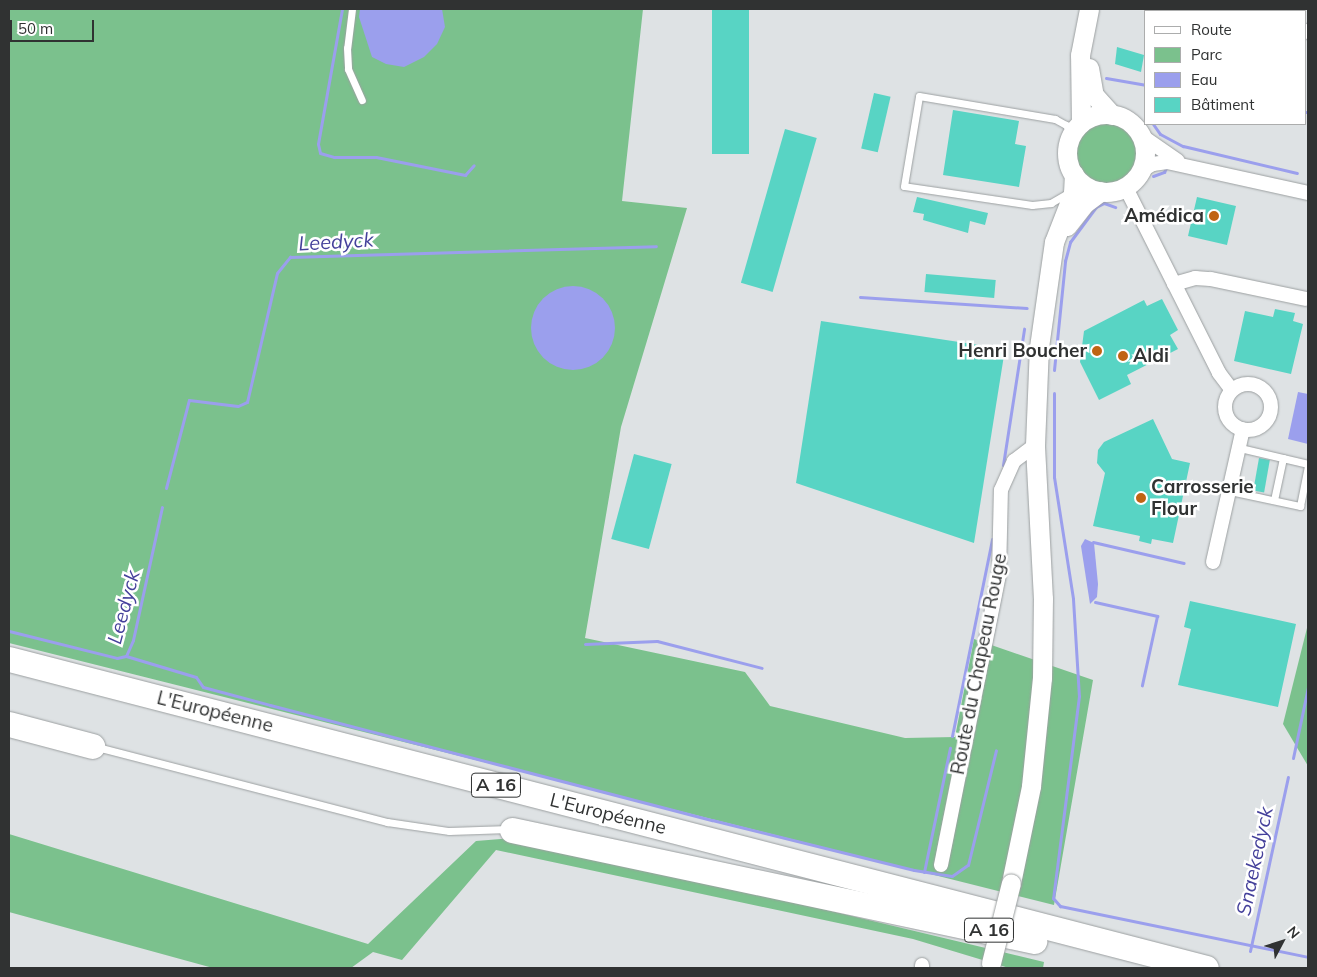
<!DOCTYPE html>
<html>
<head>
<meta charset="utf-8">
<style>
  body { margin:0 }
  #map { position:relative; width:1317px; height:977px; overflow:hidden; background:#dee2e4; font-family:Mulish,sans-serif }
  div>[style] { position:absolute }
  .green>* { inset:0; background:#7bc18d }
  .round { border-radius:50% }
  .water>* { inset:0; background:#9b9fed }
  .stream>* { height:3px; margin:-1.5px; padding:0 1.5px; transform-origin:1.5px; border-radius:1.5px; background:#9b9fed }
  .building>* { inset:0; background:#58d4c4; transform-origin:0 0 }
  .roads { filter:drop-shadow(0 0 1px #9ca0a1) drop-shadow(0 0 1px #9ca0a1) }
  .lane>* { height:7px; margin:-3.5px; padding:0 3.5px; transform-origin:3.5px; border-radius:3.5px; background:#fff }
  .street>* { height:14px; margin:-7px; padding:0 7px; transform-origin:7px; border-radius:7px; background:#fff }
  .street>.ring { margin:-7px; padding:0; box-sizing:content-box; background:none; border:14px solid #fff; border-radius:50% }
  .secondary>* { height:19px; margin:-9.5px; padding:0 9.5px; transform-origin:9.5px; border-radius:9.5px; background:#fff }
  .secondary>.ring { margin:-9.5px; padding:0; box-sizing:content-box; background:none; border:19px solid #fff; border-radius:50% }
  .highway>* { height:25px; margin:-12.5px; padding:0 12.5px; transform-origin:12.5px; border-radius:12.5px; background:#fff }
  .bridges { filter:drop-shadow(0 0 1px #9ca0a1) drop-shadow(0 0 1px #9ca0a1) }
  .secondary-bridge>* { height:19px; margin:-9.5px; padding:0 9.5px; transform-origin:9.5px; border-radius:9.5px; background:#fff }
  .dots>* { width:14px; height:14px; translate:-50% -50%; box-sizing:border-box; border:2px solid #fff; border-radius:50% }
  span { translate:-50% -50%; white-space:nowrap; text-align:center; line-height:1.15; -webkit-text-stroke:5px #fff; paint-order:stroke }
  .shield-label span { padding:1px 4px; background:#fff; border:1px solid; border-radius:4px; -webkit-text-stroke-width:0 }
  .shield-label { font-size:18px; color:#303232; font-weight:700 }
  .poi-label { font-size:19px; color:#303232; font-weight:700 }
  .right { translate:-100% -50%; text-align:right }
  .left { translate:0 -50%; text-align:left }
  .street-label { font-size:19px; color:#303232 }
  .water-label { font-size:20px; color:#45419b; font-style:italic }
  .frame { position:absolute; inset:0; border:10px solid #303232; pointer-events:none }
  .legend { position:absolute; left:1144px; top:10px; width:162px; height:115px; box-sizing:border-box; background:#fff; border:1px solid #acadad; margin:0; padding:6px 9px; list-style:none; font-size:15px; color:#303232 }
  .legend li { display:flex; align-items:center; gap:10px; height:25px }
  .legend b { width:25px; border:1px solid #acadad }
  .north { position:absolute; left:1257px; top:917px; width:50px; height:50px; -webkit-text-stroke:4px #fff; paint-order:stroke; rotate:50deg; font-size:14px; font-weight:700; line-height:20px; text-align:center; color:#303232 }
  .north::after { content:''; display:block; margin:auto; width:18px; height:22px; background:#303232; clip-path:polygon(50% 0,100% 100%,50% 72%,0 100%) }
  .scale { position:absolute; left:10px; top:20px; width:84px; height:22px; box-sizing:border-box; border:2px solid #303232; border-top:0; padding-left:6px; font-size:15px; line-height:18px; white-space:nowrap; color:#303232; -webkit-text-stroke:4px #fff; paint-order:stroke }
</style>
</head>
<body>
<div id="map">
  <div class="green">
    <div style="clip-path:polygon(9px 9px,643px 9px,622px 201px,687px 208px,621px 427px,585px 638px,745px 672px,770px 706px,905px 738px,955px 737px,974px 639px,1093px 680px,1054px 905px,9px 643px)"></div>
    <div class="round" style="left:1074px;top:121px;width:64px;height:64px"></div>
    <div style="clip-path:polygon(1308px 624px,1308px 766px,1283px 724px)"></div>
    <div style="clip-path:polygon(9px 834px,368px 944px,476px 841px,512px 838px,551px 844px,1044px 962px,1043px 968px,1009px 968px,913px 939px,496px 850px,402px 960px,373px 952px,351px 968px,213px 968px,9px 912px)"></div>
  </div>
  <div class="water">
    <div style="clip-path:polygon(360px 9px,442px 9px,445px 27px,437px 44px,424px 57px,404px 67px,386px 64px,372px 57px,359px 17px)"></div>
    <div class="round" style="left:531px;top:286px;width:84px;height:84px"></div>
    <div style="clip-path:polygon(1298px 392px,1308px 394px,1308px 444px,1288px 439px)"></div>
    <div style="clip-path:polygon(1085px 539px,1094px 543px,1098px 584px,1097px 597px,1090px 604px,1081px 546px)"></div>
  </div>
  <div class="stream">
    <div style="left:342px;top:9px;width:137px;rotate:100.1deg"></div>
    <div style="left:318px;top:144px;width:9px;rotate:77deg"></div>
    <div style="left:320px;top:153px;width:15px;rotate:16deg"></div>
    <div style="left:334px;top:157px;width:42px"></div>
    <div style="left:376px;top:157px;width:91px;rotate:11.4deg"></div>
    <div style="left:465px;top:175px;width:13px;rotate:-48deg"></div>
    <div style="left:1106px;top:78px;width:41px;rotate:9.9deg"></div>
    <div style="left:1306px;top:112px;width:2px"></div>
    <div style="left:1153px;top:124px;width:12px;rotate:55deg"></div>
    <div style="left:1160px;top:134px;width:26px;rotate:28deg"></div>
    <div style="left:1183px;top:146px;width:117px;rotate:13.3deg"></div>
    <div style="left:1153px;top:176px;width:12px;rotate:-20deg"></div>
    <div style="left:1164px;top:172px;width:4px;rotate:-63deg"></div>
    <div style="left:860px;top:297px;width:167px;rotate:3.8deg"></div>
    <div style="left:1054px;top:370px;width:110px;rotate:-84.2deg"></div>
    <div style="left:1065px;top:261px;width:20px;rotate:-75deg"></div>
    <div style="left:1070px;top:242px;width:44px;rotate:-53.4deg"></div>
    <div style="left:1096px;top:207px;width:9px;rotate:-27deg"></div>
    <div style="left:1104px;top:203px;width:12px;rotate:20deg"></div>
    <div style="left:1054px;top:393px;width:84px;rotate:90deg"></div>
    <div style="left:1054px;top:477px;width:123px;rotate:81.1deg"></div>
    <div style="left:1073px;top:599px;width:97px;rotate:86.5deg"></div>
    <div style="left:1079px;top:696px;width:204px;rotate:97.3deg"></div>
    <div style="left:1053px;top:898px;width:11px;rotate:49deg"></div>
    <div style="left:1060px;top:906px;width:253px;rotate:11.6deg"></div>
    <div style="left:1003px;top:465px;width:138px;rotate:-81.2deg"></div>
    <div style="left:166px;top:488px;width:91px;rotate:-75.4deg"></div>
    <div style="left:189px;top:400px;width:49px;rotate:7deg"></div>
    <div style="left:238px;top:406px;width:10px;rotate:-24deg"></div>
    <div style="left:247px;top:402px;width:132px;rotate:-76.9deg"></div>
    <div style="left:277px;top:273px;width:21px;rotate:-51deg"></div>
    <div style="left:290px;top:257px;width:366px;rotate:-1.7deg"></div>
    <div style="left:1093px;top:542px;width:93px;rotate:13deg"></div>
    <div style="left:1095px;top:602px;width:64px;rotate:12.7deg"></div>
    <div style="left:1157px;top:616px;width:71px;rotate:102.3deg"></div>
    <div style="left:9px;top:631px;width:111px;rotate:14deg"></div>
    <div style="left:117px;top:658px;width:9px;rotate:-13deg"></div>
    <div style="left:126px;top:656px;width:17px;rotate:-66deg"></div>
    <div style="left:133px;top:640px;width:136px;rotate:-77.7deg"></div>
    <div style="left:585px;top:644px;width:72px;rotate:-2.4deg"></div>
    <div style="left:657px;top:641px;width:108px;rotate:14.4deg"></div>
    <div style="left:126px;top:656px;width:73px;rotate:16.7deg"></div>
    <div style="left:196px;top:677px;width:12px;rotate:55deg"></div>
    <div style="left:203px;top:687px;width:69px;rotate:15deg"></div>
    <div style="left:270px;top:705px;width:457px;rotate:14.6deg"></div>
    <div style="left:712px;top:820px;width:208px;rotate:13.9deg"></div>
    <div style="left:914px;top:870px;width:38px;rotate:9deg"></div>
    <div style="left:952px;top:876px;width:19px;rotate:-35deg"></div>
    <div style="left:968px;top:865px;width:118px;rotate:-76.3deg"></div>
    <div style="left:952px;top:736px;width:201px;rotate:-78.5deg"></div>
    <div style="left:1293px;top:758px;width:73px;rotate:-78.1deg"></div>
    <div style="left:924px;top:872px;width:127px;rotate:-78.2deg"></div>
    <div style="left:1250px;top:951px;width:178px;rotate:-77.7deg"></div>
  </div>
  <div class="building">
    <div style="left:712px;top:9px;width:37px;height:145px"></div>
    <div style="clip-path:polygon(1117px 47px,1144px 55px,1141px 72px,1115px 64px)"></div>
    <div style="left:874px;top:93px;width:17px;height:57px;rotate:13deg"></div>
    <div style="clip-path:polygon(953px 110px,1019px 121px,1015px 144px,1026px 146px,1019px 187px,943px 175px)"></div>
    <div style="left:785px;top:129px;width:33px;height:160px;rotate:16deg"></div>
    <div style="clip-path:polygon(917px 197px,988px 213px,985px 225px,970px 221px,968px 233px,923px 220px,924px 214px,913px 212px)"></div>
    <div style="left:1197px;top:197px;width:40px;height:40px;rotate:13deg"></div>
    <div style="left:926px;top:274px;width:70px;height:18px;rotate:5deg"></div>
    <div style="clip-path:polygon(1162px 299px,1178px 330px,1170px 335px,1178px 349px,1127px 375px,1131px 384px,1099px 400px,1080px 362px,1084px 331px,1144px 300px,1147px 306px)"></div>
    <div style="clip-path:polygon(1275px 309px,1295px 313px,1293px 321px,1303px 324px,1291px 374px,1234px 361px,1245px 311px,1273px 317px)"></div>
    <div style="clip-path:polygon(821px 321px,1005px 349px,974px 543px,796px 483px)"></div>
    <div style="clip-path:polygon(1153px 419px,1172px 459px,1190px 463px,1173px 543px,1152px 539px,1151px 544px,1139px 541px,1140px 536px,1093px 526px,1105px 473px,1097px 463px,1098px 450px,1104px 442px)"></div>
    <div style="left:634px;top:454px;width:39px;height:88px;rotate:15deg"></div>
    <div style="left:1259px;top:458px;width:11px;height:33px;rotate:10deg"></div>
    <div style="clip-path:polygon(1190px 601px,1296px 624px,1278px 707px,1178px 685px,1191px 629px,1184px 627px)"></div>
  </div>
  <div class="roads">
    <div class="lane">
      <div style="left:352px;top:9px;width:39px;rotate:97deg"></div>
      <div style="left:347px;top:48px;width:21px;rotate:87deg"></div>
      <div style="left:348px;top:69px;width:34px;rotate:66deg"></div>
      <div style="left:1068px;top:193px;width:20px;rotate:150deg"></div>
      <div style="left:1051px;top:203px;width:19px;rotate:174deg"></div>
      <div style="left:1032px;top:205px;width:129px;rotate:-171.6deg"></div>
      <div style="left:904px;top:186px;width:91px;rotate:-80.5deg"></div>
      <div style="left:919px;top:96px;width:138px;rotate:9.6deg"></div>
      <div style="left:1055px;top:119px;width:13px;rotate:29deg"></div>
      <div style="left:1066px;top:125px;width:11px;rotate:56deg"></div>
      <div style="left:1240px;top:448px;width:70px;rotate:13.2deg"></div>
      <div style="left:1230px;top:491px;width:72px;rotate:12.1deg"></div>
      <div style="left:1300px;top:506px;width:41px;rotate:-78.7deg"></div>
      <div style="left:1274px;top:500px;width:43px;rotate:-77.9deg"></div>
      <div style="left:97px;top:747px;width:300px;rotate:14.5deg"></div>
      <div style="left:387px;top:822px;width:63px;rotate:8.3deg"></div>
      <div style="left:449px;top:831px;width:60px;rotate:-1.9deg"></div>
    </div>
    <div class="street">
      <div style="left:1164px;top:9px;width:15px;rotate:8deg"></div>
      <div style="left:1272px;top:11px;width:2px;rotate:-63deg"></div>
      <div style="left:1306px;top:31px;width:2px;rotate:27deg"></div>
      <div style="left:1139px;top:134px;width:47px;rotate:34.7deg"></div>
      <div style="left:1139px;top:172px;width:16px;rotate:-30deg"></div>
      <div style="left:1153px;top:164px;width:14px;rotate:-8deg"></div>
      <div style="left:1167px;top:162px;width:144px;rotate:12.4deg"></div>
      <div style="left:1125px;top:186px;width:209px;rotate:63.3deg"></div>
      <div style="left:1219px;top:373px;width:21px;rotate:53deg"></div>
      <div style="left:1174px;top:284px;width:22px;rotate:-16deg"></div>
      <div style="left:1195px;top:278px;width:16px;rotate:4deg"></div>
      <div style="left:1211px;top:279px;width:97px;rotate:11.9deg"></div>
      <div class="ring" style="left:1225px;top:384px;width:32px;height:32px"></div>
      <div style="left:1213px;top:562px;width:136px;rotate:-77.3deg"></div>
      <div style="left:941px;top:865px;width:296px;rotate:-78.7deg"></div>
      <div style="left:999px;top:575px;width:85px;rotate:-88.7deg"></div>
      <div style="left:1001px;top:490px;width:32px;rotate:-66deg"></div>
      <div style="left:1014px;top:461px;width:26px;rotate:-37deg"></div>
      <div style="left:922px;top:968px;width:3px;rotate:-90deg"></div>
    </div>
    <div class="secondary">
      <div style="left:1089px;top:68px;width:27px;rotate:80deg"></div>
      <div style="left:1094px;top:95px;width:27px;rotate:48deg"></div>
      <div class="ring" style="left:1067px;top:114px;width:59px;height:59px"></div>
      <div style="left:1081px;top:123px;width:68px;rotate:-90.8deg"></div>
      <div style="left:1080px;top:55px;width:47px;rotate:-78.9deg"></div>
      <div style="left:1067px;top:226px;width:28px;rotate:-52deg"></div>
      <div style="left:1084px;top:204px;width:21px;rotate:-37deg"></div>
      <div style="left:1011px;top:883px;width:99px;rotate:-78.3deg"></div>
      <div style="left:1031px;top:786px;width:109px;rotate:-84.2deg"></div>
      <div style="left:1042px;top:678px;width:79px;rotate:-89.3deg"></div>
      <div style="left:1043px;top:599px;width:154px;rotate:-93deg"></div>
      <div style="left:1035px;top:445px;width:98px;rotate:-87.7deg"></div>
      <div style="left:1039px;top:347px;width:106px;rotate:-81.9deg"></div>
      <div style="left:1054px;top:242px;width:53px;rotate:-68.8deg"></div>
      <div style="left:1073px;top:193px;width:19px;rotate:-87deg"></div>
    </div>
    <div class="highway">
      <div style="left:9px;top:659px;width:1236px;rotate:14.47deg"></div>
      <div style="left:9px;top:724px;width:86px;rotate:14.8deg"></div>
      <div style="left:512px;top:830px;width:534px;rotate:12deg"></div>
    </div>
  </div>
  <div class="bridges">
    <div class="secondary-bridge">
      <div style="left:991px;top:963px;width:82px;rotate:-76deg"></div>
    </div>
  </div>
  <div class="dots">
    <div style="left:1214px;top:216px;background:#c06413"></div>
    <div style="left:1097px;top:351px;background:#c06413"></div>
    <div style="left:1123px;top:356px;background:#c06413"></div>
    <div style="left:1141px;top:498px;background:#c06413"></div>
  </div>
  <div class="shield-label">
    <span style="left:496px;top:785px">A 16</span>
    <span style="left:989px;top:930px">A 16</span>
  </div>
  <div class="poi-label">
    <span class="right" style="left:1204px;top:216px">Amédica</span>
    <span class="right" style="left:1087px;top:351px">Henri Boucher</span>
    <span class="left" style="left:1133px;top:356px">Aldi</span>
    <span class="left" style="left:1151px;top:498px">Carrosserie<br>Flour</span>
  </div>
  <div class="street-label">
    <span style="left:979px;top:664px;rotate:-79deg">Route du Chapeau Rouge</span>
    <span style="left:215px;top:712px;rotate:14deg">L'Européenne</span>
    <span style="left:608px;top:814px;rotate:14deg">L'Européenne</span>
  </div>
  <div class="water-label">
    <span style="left:336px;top:241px;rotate:-3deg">Leedyck</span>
    <span style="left:123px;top:607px;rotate:-75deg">Leedyck</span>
    <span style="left:1254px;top:861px;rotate:-78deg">Snaekedyck</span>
  </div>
  <div class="frame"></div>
  <ul class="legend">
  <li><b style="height:6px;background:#fff"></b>Route</li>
  <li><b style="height:14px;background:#7bc18d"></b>Parc</li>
  <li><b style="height:14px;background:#9b9fed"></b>Eau</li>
  <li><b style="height:14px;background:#58d4c4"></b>Bâtiment</li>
  </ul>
  <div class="north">N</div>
  <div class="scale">50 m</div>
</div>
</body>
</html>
